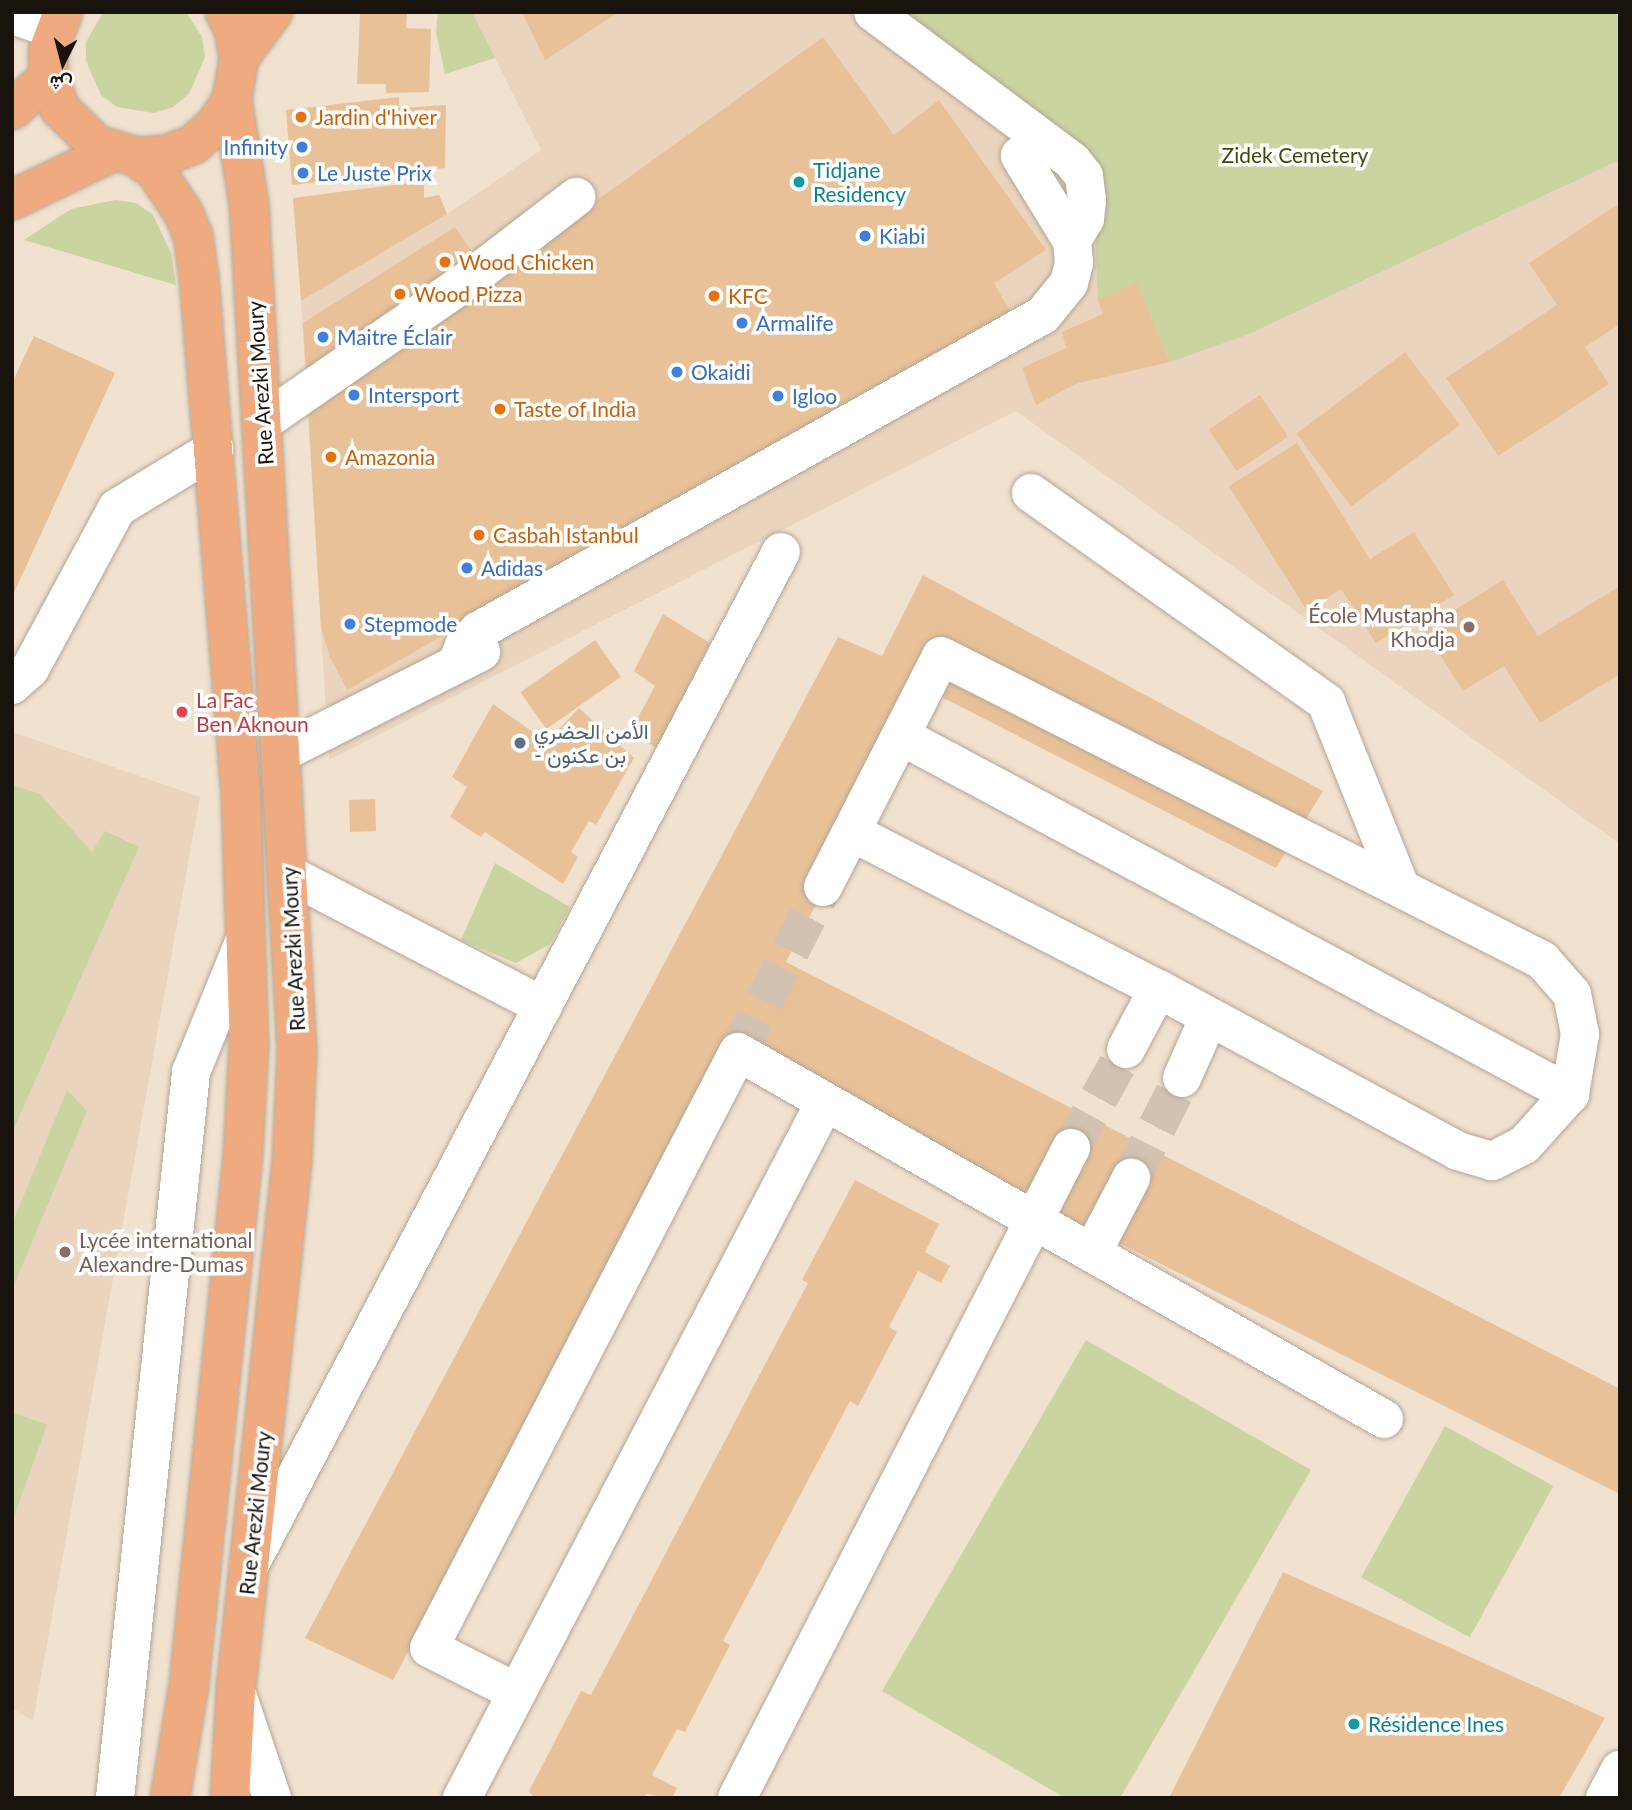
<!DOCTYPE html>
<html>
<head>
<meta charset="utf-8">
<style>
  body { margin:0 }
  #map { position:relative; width:1632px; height:1810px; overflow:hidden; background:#f1e1cf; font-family:Lato,Vazirmatn,sans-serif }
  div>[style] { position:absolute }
  .built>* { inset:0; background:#ead4bd }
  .green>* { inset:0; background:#cad4a0; transform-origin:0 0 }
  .building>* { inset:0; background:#e8c198; transform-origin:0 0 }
  .minor-tunnel>* { height:38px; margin-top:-19px; transform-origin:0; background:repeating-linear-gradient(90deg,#d1c2b2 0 38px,transparent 0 57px) }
  .roads { filter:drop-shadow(0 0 2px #b4a594) drop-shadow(0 0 2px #b4a594) }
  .minor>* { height:38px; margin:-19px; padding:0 19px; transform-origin:19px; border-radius:19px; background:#fff }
  .major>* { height:38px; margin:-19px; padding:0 19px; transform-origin:19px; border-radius:19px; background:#efab7f }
  .dots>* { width:19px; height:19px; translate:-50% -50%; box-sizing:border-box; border:4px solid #fff; border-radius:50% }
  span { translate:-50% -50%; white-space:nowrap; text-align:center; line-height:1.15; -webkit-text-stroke:7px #fff; paint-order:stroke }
  .food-label { font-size:21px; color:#c56008 }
  .left { translate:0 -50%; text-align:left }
  .shop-label { font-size:21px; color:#366cbe }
  .right { translate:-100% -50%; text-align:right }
  .park-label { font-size:21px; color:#41480d }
  .culture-label { font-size:21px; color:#0d838f }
  .street-label { font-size:21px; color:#19130d }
  .education-label { font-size:21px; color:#785e54 }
  .health-label { font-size:21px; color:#be3a42 }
  .service-label { font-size:21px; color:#4e5e75 }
  .frame { position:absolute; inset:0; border:14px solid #19130d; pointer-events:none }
  .north { position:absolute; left:28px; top:28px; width:70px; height:70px; -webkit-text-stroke:5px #fff; paint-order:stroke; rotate:186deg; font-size:19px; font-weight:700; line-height:28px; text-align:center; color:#19130d }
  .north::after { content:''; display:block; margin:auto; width:24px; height:32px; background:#19130d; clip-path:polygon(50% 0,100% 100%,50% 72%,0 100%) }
</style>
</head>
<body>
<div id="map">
  <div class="built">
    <div style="clip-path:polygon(472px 12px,900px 12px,1151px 198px,1249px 334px,1620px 160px,1620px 844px,1016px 411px,329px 760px,301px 301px,447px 214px,541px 150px)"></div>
    <div style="clip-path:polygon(12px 732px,200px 797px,33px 1721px,12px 1708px)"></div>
  </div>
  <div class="green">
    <div style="clip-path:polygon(103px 12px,186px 12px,202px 37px,205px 57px,189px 94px,173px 107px,154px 113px,117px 107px,101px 95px,86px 61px,86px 42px)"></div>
    <div style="clip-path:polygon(438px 12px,472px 12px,495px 58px,445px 74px,436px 32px)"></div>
    <div style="clip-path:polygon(900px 12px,1620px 12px,1620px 160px,1249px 334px,1170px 362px,1136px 283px,1098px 300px,1092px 155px)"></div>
    <div style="clip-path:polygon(115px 200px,136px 203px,153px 215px,171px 253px,176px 285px,24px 240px,71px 209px)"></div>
    <div style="clip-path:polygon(12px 785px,40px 794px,92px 852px,105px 831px,139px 847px,12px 1133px)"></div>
    <div style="clip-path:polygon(495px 863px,570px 907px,550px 944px,516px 963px,461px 940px)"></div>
    <div style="clip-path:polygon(67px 1090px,87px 1111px,12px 1290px,12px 1224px)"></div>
    <div style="clip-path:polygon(1086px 1340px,1311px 1470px,1120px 1798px,1065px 1798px,882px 1691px)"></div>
    <div style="clip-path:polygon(12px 1412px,47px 1425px,12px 1522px)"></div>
    <div style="left:1445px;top:1426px;width:124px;height:173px;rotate:29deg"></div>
  </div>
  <div class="building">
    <div style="clip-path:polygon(522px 12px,619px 12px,545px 60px)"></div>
    <div style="clip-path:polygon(360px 13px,407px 14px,406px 28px,431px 29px,429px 92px,386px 93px,386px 84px,357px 84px)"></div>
    <div style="clip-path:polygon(823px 37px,894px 135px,939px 100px,1046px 250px,994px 283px,1011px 313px,347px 690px,330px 657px,321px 627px,303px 323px,455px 227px,477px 260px,585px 209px)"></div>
    <div style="clip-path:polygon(399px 97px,399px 108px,446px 105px,445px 168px,292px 185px,286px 110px)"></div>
    <div style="clip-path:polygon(424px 181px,424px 198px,439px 195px,447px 214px,301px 301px,293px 198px)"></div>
    <div style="clip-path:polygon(1620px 203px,1620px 324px,1585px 347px,1609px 384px,1498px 456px,1446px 378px,1557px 305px,1529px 263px)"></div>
    <div style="clip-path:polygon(1136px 282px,1170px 362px,1078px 383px,1036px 405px,1022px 368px,1066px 348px,1062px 332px,1103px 314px,1098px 300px)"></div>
    <div style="clip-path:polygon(34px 336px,115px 373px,12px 597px,12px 383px)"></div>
    <div style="left:1405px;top:352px;width:91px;height:136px;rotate:53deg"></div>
    <div style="left:1260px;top:395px;width:50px;height:62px;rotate:56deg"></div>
    <div style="clip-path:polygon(1297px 443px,1370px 559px,1414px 532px,1454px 595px,1376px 643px,1341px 589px,1307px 611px,1229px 486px)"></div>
    <div style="clip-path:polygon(923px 575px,1323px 791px,1276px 868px,928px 690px,786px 962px,1620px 1389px,1620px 1494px,730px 1048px,393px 1680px,305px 1638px,838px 637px,882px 656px)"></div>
    <div style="clip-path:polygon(1503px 580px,1538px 636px,1620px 586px,1620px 674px,1540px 723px,1504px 666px,1463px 691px,1424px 629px)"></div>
    <div style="clip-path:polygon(663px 614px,710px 643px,657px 748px,630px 732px,655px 686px,634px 671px)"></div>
    <div style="left:595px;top:640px;width:45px;height:91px;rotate:55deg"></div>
    <div style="clip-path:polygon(493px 704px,547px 742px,579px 708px,634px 758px,596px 825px,589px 821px,571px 852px,578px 857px,563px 884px,485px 832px,481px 837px,450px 817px,467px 787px,452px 777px)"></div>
    <div style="left:375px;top:799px;width:32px;height:26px;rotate:88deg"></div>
    <div style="clip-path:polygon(855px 1180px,939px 1224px,925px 1252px,950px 1266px,941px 1283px,918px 1271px,889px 1327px,897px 1332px,858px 1406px,850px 1401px,723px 1641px,730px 1645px,685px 1732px,677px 1729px,652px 1775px,677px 1788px,672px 1798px,646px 1794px,644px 1798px,534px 1798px,529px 1791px,581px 1691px,591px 1695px,808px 1283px,802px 1280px)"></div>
    <div style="clip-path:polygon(1283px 1572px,1605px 1718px,1559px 1798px,1169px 1798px)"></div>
  </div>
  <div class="minor-tunnel">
    <div style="left:738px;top:1052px;width:186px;rotate:-62.7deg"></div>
    <div style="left:1071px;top:1148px;width:113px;rotate:-60.9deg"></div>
    <div style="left:1131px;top:1178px;width:112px;rotate:-63deg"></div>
  </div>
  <div class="roads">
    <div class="minor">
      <div style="left:873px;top:12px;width:249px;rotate:36.8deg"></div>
      <div style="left:1072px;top:161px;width:19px;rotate:51deg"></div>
      <div style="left:1084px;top:176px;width:24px;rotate:83deg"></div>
      <div style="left:1087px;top:200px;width:19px;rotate:96deg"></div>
      <div style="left:1085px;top:219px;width:26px;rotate:121deg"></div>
      <div style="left:12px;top:15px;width:44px;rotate:18.4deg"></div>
      <div style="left:263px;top:422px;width:253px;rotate:-34.7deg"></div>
      <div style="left:471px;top:278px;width:133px;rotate:-37.6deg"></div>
      <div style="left:1031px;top:493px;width:362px;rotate:35.3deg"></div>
      <div style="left:1326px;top:702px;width:201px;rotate:68.1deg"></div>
      <div style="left:457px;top:663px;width:18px;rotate:-68deg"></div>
      <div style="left:464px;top:646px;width:21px;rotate:-47deg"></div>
      <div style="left:478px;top:631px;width:647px;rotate:-29.22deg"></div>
      <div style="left:1043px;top:315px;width:41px;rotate:-50.9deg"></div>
      <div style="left:1069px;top:283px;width:21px;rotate:-76deg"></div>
      <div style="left:1074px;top:263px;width:22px;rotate:-95deg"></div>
      <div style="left:1072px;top:241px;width:100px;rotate:-121.5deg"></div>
      <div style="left:12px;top:685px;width:24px;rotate:-42deg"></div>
      <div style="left:30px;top:669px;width:183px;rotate:-61.6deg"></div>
      <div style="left:117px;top:508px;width:114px;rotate:-31.3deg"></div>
      <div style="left:903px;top:737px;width:757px;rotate:28.16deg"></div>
      <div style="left:283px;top:752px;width:222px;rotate:-26.8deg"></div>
      <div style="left:290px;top:875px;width:285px;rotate:27.4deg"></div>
      <div style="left:823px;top:887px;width:259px;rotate:-62.9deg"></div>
      <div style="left:941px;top:656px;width:674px;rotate:26.83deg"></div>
      <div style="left:1542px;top:960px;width:45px;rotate:48.6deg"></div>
      <div style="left:1572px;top:994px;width:41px;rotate:78.7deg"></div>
      <div style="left:1580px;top:1034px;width:61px;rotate:99.5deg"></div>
      <div style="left:1570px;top:1094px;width:69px;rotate:132deg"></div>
      <div style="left:1524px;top:1145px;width:36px;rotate:153deg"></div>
      <div style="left:1492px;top:1161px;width:35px;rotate:-164deg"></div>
      <div style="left:1458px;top:1151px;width:341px;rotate:-151.6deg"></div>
      <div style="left:1158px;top:989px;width:343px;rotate:-152.9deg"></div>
      <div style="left:1126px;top:1049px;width:68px;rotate:-61.9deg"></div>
      <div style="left:1182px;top:1078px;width:67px;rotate:-66.1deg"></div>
      <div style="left:1092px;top:1253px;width:85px;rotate:-62.5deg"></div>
      <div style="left:249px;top:1566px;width:1145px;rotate:-62.32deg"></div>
      <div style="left:516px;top:1692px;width:97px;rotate:-153.2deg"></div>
      <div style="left:429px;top:1648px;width:671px;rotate:-62.6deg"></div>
      <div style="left:738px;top:1052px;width:743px;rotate:29.6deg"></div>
      <div style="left:238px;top:1697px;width:107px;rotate:71.4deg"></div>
      <div style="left:115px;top:1798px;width:730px;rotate:-84.02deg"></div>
      <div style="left:191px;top:1072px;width:143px;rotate:-67.8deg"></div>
      <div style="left:462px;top:1798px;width:785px;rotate:-62.46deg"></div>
      <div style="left:737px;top:1798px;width:731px;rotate:-62.8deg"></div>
      <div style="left:1605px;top:1798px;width:32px;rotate:-62deg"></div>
    </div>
    <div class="major">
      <div style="left:63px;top:12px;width:43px;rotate:110.6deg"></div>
      <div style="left:48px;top:52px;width:25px;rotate:88deg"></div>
      <div style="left:49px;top:77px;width:34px;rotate:71deg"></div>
      <div style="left:60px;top:109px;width:52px;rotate:44.2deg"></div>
      <div style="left:97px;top:145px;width:42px;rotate:16.7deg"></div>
      <div style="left:137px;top:157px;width:29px;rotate:-4deg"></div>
      <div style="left:166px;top:155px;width:30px;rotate:-21deg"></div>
      <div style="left:194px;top:144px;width:30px;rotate:-42deg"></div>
      <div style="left:216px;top:124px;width:30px;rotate:-57deg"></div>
      <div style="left:232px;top:99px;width:42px;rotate:-80.3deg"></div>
      <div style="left:239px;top:58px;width:29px;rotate:-100deg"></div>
      <div style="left:234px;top:29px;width:19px;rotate:-118deg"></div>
      <div style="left:239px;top:58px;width:57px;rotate:-53.5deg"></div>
      <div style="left:12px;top:110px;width:50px;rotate:-41.7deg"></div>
      <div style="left:137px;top:157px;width:24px;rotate:38deg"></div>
      <div style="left:156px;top:172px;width:48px;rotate:56deg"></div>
      <div style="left:183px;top:212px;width:25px;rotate:67deg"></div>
      <div style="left:193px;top:235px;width:42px;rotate:81.9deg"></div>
      <div style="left:199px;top:277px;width:520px;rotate:85.36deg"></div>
      <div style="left:241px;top:795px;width:249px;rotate:88.2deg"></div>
      <div style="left:249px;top:1044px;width:111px;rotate:93.1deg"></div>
      <div style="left:243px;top:1155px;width:533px;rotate:95.82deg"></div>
      <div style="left:189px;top:1685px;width:115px;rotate:99.5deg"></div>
      <div style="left:12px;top:200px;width:111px;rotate:-25.6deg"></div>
      <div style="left:230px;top:1798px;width:109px;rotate:-86.8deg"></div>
      <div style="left:236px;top:1689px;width:531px;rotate:-83.95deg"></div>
      <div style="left:292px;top:1161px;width:110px;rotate:-87.4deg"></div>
      <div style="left:297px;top:1051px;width:848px;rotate:-93.24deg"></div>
      <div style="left:249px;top:204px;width:106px;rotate:-99.2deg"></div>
    </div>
  </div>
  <div class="dots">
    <div style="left:301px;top:117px;background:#e8710a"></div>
    <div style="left:302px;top:147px;background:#3f7fe0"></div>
    <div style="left:303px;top:173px;background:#3f7fe0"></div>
    <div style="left:799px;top:182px;background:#0f9aa8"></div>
    <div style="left:865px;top:236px;background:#3f7fe0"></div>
    <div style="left:445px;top:262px;background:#e8710a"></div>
    <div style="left:400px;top:294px;background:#e8710a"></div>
    <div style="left:714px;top:296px;background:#e8710a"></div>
    <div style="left:742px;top:323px;background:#3f7fe0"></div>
    <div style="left:323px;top:337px;background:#3f7fe0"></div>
    <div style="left:677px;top:372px;background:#3f7fe0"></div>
    <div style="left:354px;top:395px;background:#3f7fe0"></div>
    <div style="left:778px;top:396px;background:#3f7fe0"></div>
    <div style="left:500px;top:409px;background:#e8710a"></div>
    <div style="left:331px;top:457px;background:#e8710a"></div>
    <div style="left:479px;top:535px;background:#e8710a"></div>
    <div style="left:467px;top:568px;background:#3f7fe0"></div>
    <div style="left:350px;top:624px;background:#3f7fe0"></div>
    <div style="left:1469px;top:627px;background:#8d6e63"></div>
    <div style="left:182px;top:712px;background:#e0444e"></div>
    <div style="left:520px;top:743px;background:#5c6f8a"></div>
    <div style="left:65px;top:1252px;background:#8d6e63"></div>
    <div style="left:1354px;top:1724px;background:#0f9aa8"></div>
  </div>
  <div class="food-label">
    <span class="left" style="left:315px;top:117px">Jardin d'hiver</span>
    <span class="left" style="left:459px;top:262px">Wood Chicken</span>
    <span class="left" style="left:414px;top:294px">Wood Pizza</span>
    <span class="left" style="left:728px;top:296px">KFC</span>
    <span class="left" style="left:514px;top:409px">Taste of India</span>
    <span class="left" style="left:345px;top:457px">Amazonia</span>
    <span class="left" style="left:493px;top:535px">Casbah Istanbul</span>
  </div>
  <div class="shop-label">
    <span class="right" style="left:288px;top:147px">Infinity</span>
    <span class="left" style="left:317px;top:173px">Le Juste Prix</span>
    <span class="left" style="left:879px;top:236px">Kiabi</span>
    <span class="left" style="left:756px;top:323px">Armalife</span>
    <span class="left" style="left:337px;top:337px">Maitre Éclair</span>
    <span class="left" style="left:691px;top:372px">Okaidi</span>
    <span class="left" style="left:368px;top:395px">Intersport</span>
    <span class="left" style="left:792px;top:396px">Igloo</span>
    <span class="left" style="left:481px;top:568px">Adidas</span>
    <span class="left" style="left:364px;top:624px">Stepmode</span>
  </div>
  <div class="park-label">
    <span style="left:1295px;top:155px">Zidek Cemetery</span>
  </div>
  <div class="culture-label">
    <span class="left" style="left:813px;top:182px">Tidjane<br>Residency</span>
    <span class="left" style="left:1368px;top:1724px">Résidence Ines</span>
  </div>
  <div class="street-label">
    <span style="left:260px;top:383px;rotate:-94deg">Rue Arezki Moury</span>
    <span style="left:293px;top:949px;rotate:-93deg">Rue Arezki Moury</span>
    <span style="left:255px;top:1513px;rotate:-84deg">Rue Arezki Moury</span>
  </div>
  <div class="education-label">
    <span class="right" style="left:1455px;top:627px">École Mustapha<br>Khodja</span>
    <span class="left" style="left:79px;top:1252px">Lycée international<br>Alexandre-Dumas</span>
  </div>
  <div class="health-label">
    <span class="left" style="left:196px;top:712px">La Fac<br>Ben Aknoun</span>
  </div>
  <div class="service-label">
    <span class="left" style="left:534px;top:743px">الأمن الحضري<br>- بن عكنون</span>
  </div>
  <div class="frame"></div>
  <div class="north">ش</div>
</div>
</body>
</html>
